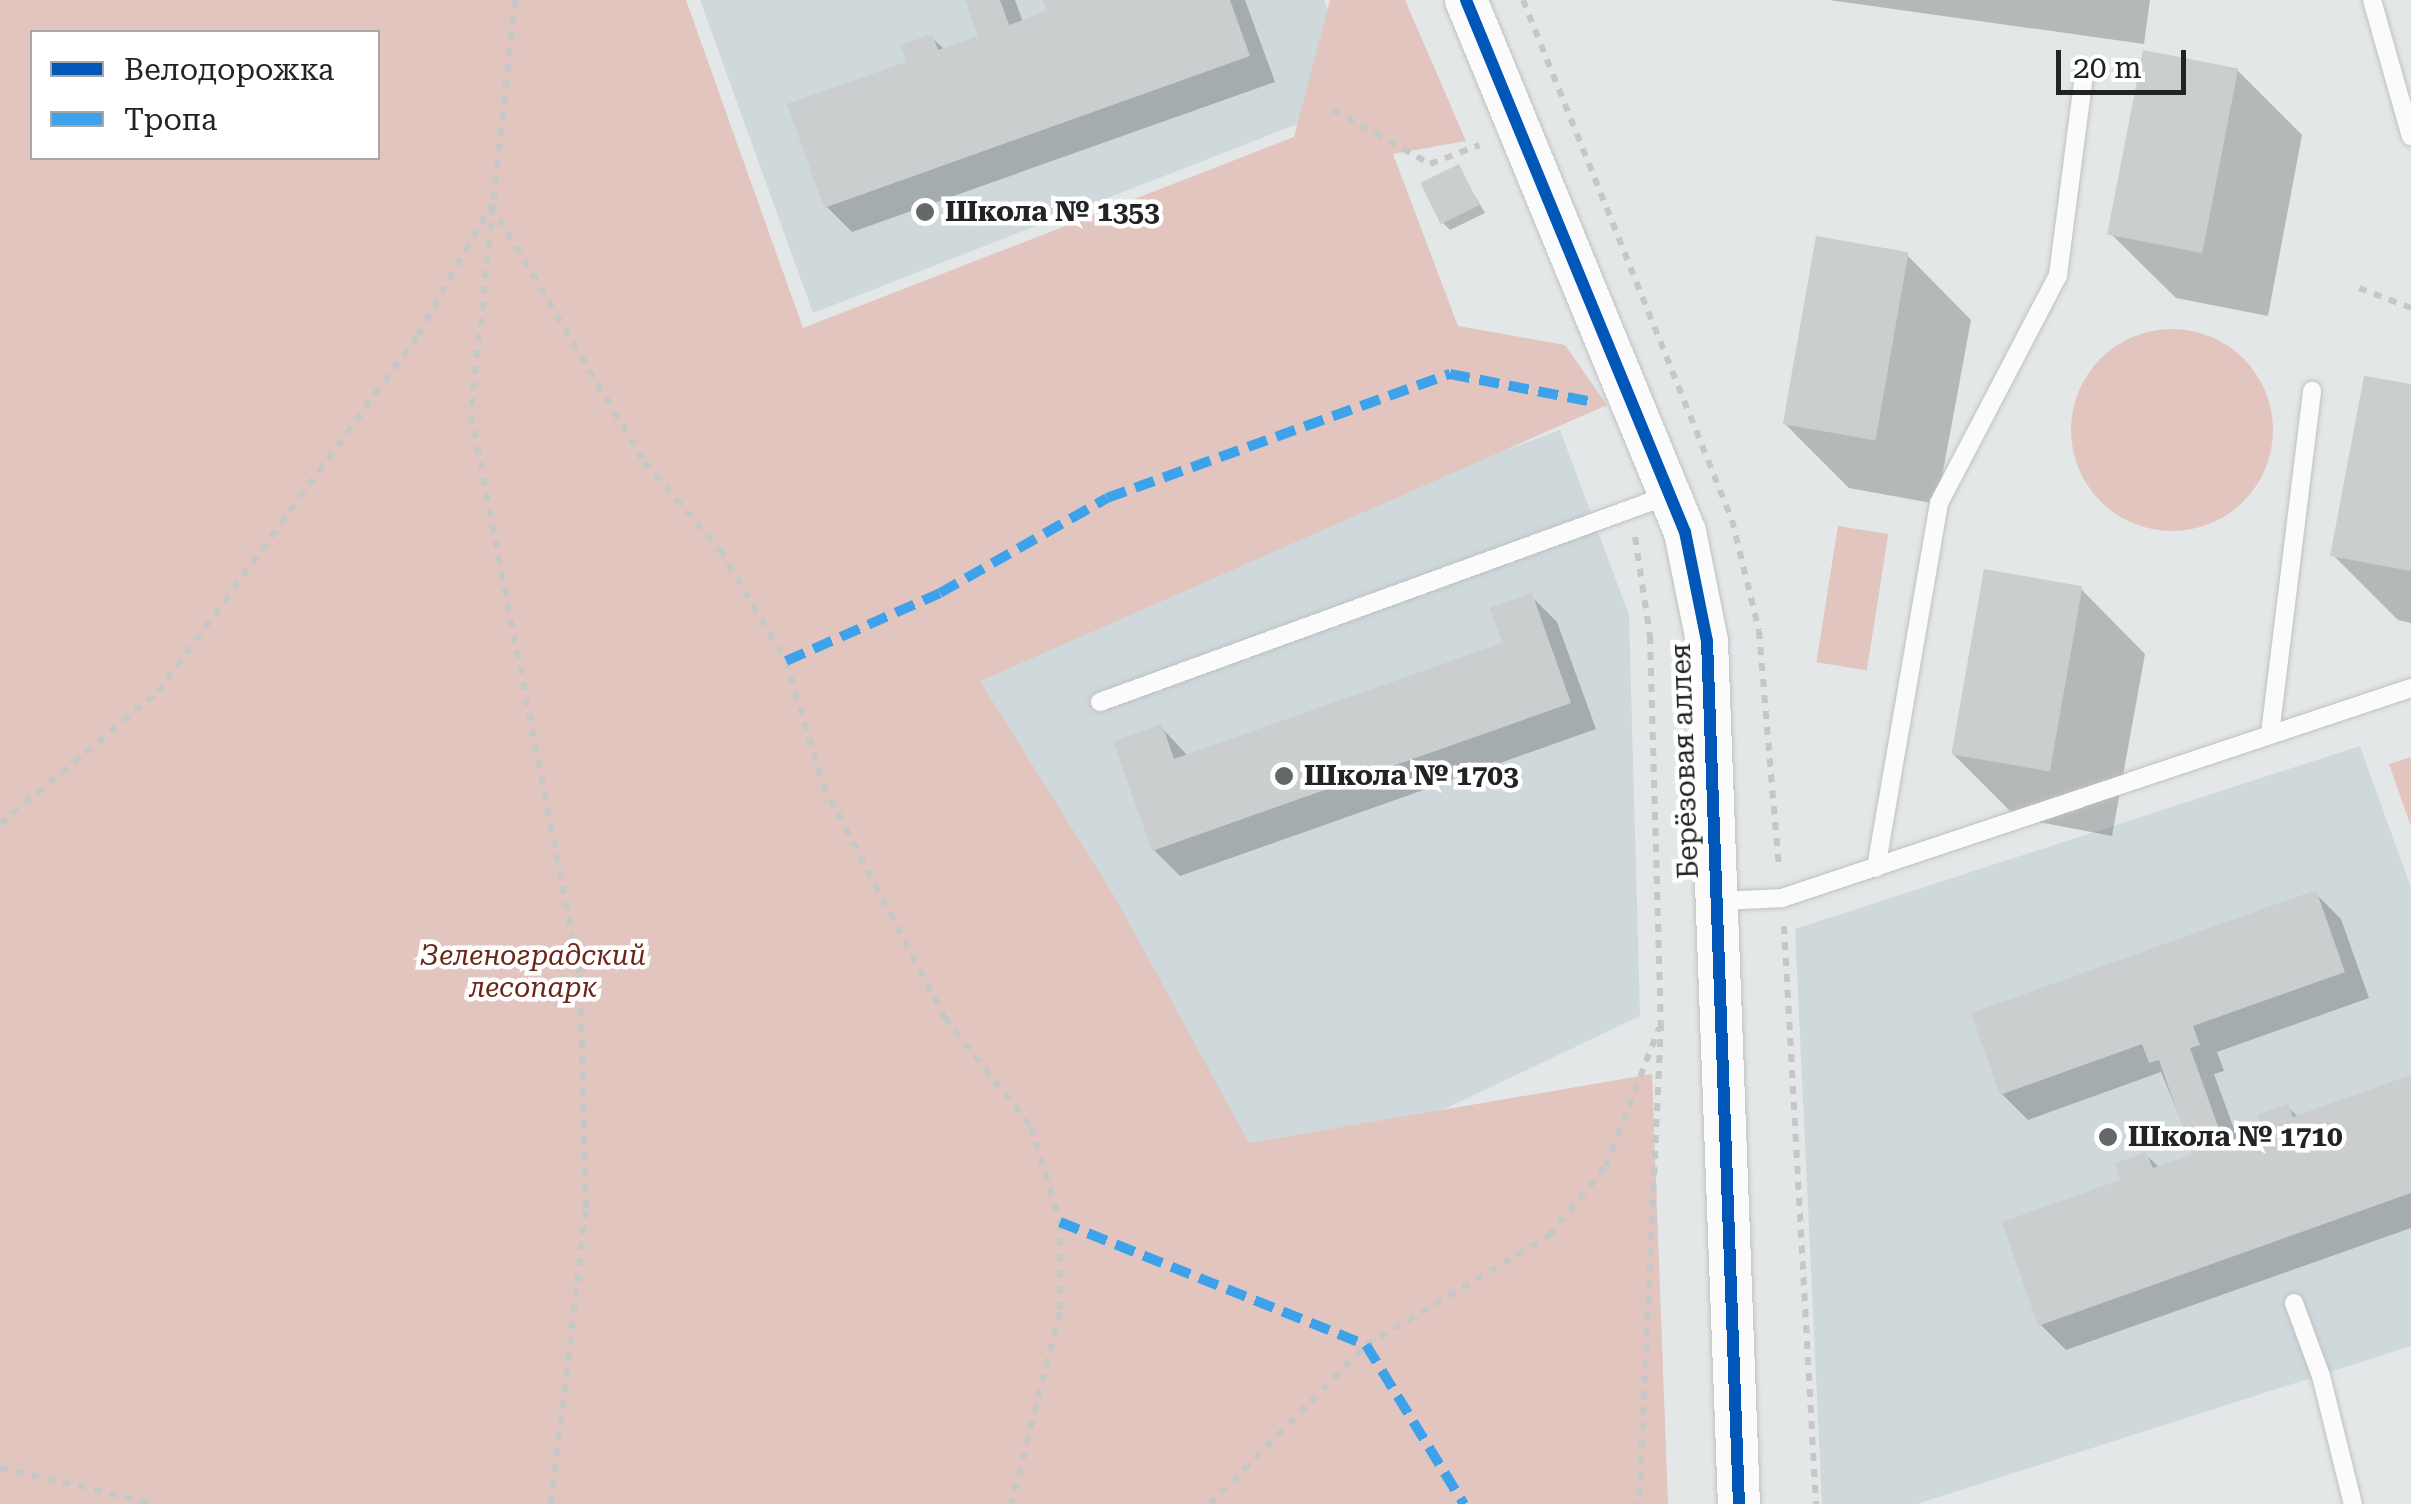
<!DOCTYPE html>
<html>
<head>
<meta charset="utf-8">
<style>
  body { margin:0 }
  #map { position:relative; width:2411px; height:1504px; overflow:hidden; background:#e3e7e8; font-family:"Roboto Serif",serif }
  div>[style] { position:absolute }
  .built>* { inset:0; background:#cfd8db }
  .green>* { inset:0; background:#e2c5be; transform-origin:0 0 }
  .round { border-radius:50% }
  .shadow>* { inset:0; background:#0003 }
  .building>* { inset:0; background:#cbcecf; transform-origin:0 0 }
  .path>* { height:6px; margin-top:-3px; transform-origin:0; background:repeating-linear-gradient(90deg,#c6c7c7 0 8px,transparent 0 16px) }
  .roads { filter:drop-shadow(0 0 2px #bfc2c3) drop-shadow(0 0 2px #bfc2c3) }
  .service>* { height:18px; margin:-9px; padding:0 9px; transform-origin:9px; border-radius:9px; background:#fbfbfc }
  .tertiary>* { height:42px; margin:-21px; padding:0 21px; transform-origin:21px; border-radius:21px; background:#fbfbfc }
  .quiet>* { height:10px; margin-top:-5px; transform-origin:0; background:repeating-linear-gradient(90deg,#3ea2eb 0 20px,transparent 0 30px) }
  .cycleway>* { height:12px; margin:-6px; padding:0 6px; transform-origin:6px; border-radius:6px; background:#0057b8 }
  .dots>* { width:28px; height:28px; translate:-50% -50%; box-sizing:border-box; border:5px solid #fff; border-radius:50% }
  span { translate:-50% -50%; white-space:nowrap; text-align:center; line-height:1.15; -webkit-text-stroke:9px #fff; paint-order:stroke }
  .poi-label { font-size:28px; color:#212324; font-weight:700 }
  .left { translate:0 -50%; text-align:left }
  .street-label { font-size:28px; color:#212324 }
  .park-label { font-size:28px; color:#6c2619; font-style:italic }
  .legend { position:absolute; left:30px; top:30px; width:350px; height:130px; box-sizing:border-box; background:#fff; border:2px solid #a6a7a7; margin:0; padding:12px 18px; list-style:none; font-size:30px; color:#212324 }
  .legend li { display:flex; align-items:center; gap:20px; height:50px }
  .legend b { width:50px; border:2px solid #a6a7a7 }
  .scale { position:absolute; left:2056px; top:50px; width:130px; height:45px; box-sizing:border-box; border:5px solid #212324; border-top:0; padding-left:12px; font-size:30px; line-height:35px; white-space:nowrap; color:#212324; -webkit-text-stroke:8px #fff; paint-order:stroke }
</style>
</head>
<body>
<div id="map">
  <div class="built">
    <div style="clip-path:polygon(700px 0,1324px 0,1364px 98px,813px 313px)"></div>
    <div style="clip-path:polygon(1560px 430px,1629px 615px,1640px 1016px,1274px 1190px,940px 658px)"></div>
    <div style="clip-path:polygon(2360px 746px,2411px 888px,2411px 1346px,1917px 1504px,1822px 1504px,1795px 929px)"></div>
  </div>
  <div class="green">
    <div style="clip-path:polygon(evenodd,0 0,686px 0,803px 328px,1294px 137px,1330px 0,1405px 0,1466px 141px,1393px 154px,1458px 326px,1565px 345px,1607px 405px,980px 681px,1116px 899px,1249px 1143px,1652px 1074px,1668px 1504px,0 1504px,0 0,32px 32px,378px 32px,378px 158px,32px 158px,32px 32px)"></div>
    <div class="round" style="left:2071px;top:329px;width:202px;height:202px"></div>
    <div style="left:1838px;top:526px;width:51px;height:138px;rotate:9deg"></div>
    <div style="clip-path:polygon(2411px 757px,2411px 827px,2389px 764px)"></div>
  </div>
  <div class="shadow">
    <div style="clip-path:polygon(967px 0,1015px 0,1023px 22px,1050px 13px,1046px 0,1245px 0,1275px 82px,852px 232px,826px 206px,931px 37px,945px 50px,981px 37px)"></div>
    <div style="clip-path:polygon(1829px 0,2150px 0,2144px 44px)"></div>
    <div style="clip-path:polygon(2237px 70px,2302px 135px,2268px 316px,2176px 298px,2111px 234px)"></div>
    <div style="clip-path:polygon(1458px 167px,1485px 213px,1450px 230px,1442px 222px)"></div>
    <div style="clip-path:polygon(1907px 255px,1971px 320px,1937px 504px,1849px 488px,1784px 423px)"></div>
    <div style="clip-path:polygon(2411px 387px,2411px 623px,2398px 620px,2333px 555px)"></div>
    <div style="clip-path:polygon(2081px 589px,2145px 654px,2112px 836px,2017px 818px,1952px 753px)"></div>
    <div style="clip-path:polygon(1531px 596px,1557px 622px,1596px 729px,1180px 876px,1154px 850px,1161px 727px,1188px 756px,1505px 644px)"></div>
    <div style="clip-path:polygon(2315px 893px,2341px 919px,2369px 998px,2217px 1052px,2224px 1071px,2214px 1074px,2238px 1140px,2265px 1131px,2287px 1106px,2299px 1118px,2411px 1078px,2411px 1228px,2066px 1350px,2040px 1324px,2146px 1155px,2160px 1168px,2195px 1155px,2161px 1072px,2028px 1120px,2002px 1094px)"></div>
  </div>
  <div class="building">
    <div style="clip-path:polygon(965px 0,1000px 0,1009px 25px,1047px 11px,1043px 0,1230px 0,1250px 56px,824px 208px,787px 104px,906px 62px,900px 45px,932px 34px,938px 50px,978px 36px)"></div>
    <div style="left:2143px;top:50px;width:97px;height:188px;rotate:11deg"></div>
    <div style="left:1459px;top:164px;width:46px;height:43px;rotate:64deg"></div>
    <div style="left:1816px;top:236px;width:94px;height:191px;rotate:10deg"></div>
    <div style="clip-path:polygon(2364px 376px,2411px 384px,2411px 571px,2330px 556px)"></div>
    <div style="left:1984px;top:569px;width:100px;height:188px;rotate:10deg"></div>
    <div style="clip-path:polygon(1532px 593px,1571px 703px,1152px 851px,1113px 741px,1162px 724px,1174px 759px,1502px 643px,1490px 608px)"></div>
    <div style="clip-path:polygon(2316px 890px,2345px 972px,2193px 1026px,2200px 1045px,2190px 1048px,2224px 1143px,2262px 1129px,2257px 1115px,2288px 1104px,2293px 1117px,2411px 1075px,2411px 1193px,2038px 1326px,2002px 1222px,2120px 1180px,2115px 1163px,2146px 1152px,2153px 1168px,2192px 1154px,2159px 1060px,2149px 1063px,2142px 1044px,2000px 1095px,1971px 1013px)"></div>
  </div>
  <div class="path">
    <div style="left:515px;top:0;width:417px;rotate:96.1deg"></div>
    <div style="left:471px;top:415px;width:571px;rotate:79deg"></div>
    <div style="left:580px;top:976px;width:234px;rotate:88.5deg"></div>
    <div style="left:586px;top:1210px;width:296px;rotate:96.8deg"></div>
    <div style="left:1523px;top:0;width:560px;rotate:68.1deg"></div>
    <div style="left:1732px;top:520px;width:114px;rotate:76.3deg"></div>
    <div style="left:1759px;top:631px;width:239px;rotate:85.2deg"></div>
    <div style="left:1333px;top:110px;width:111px;rotate:29.1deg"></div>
    <div style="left:1430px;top:164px;width:53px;rotate:-20.8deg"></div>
    <div style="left:2359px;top:288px;width:56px;rotate:21deg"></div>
    <div style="left:1635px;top:537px;width:100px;rotate:81.4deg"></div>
    <div style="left:1650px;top:636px;width:387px;rotate:88.4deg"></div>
    <div style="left:1661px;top:1023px;width:482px;rotate:92.6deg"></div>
    <div style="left:0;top:824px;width:206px;rotate:-39.9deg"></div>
    <div style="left:158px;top:692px;width:442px;rotate:-53.9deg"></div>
    <div style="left:418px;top:335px;width:149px;rotate:-60.7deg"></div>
    <div style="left:491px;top:205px;width:299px;rotate:59.2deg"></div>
    <div style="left:644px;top:462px;width:116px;rotate:49.2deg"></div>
    <div style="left:720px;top:550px;width:129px;rotate:59.3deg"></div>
    <div style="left:786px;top:661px;width:129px;rotate:73.4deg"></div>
    <div style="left:823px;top:785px;width:263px;rotate:62.4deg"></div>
    <div style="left:945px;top:1018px;width:139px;rotate:51.7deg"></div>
    <div style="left:1031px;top:1127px;width:99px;rotate:73deg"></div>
    <div style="left:1060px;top:1222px;width:90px;rotate:90deg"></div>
    <div style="left:1060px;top:1312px;width:198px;rotate:104.3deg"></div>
    <div style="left:1784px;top:926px;width:579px;rotate:86.83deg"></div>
    <div style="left:0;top:1468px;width:160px;rotate:13deg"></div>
    <div style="left:1210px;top:1504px;width:223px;rotate:-45.5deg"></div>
    <div style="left:1366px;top:1345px;width:213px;rotate:-30.8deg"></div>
    <div style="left:1549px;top:1236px;width:90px;rotate:-50.8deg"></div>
    <div style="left:1606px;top:1166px;width:148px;rotate:-69deg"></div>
  </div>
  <div class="roads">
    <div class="service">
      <div style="left:2372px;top:0;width:142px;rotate:74.1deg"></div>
      <div style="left:1100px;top:702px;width:605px;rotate:-19.99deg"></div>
      <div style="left:2270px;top:734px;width:346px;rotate:-83deg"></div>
      <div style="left:1876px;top:868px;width:370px;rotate:-80.2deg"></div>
      <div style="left:1939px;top:503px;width:257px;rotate:-62.4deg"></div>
      <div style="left:2058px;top:275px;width:203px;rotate:-82.6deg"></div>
      <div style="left:1717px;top:901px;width:65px;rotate:-2.6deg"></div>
      <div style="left:1782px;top:898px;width:663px;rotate:-18.46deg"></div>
      <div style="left:2294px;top:1303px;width:78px;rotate:69.7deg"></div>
      <div style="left:2321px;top:1376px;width:132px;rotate:76deg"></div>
    </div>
    <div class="tertiary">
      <div style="left:1466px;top:0;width:575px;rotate:67.63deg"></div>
      <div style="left:1685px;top:532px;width:111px;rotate:78.6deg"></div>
      <div style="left:1707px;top:641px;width:864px;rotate:87.88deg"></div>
    </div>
  </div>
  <div class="quiet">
    <div style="left:786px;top:661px;width:168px;rotate:-23.8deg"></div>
    <div style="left:940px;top:593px;width:192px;rotate:-29.6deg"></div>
    <div style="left:1107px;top:498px;width:365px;rotate:-19.9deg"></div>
    <div style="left:1450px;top:374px;width:141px;rotate:11.1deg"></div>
    <div style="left:1060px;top:1222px;width:330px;rotate:21.9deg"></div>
    <div style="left:1366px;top:1345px;width:187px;rotate:58.4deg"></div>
  </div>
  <div class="cycleway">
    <div style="left:1466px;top:0;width:575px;rotate:67.63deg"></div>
    <div style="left:1685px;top:532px;width:111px;rotate:78.6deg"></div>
    <div style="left:1707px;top:641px;width:864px;rotate:87.88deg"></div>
  </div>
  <div class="dots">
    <div style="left:925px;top:212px;background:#656869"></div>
    <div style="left:1284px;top:776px;background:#656869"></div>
    <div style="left:2108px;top:1137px;background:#656869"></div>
  </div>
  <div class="poi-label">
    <span class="left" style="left:945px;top:212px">Школа № 1353</span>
    <span class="left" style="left:1304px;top:776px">Школа № 1703</span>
    <span class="left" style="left:2128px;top:1137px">Школа № 1710</span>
  </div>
  <div class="street-label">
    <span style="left:1685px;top:761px;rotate:-92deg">Берёзовая аллея</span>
  </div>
  <div class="park-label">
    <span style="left:533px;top:972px">Зеленоградский<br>лесопарк</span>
  </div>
  <ul class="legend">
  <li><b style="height:12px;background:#0057b8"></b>Велодорожка</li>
  <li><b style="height:12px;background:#3ea2eb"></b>Тропа</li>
  </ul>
  <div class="scale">20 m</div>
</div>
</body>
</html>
